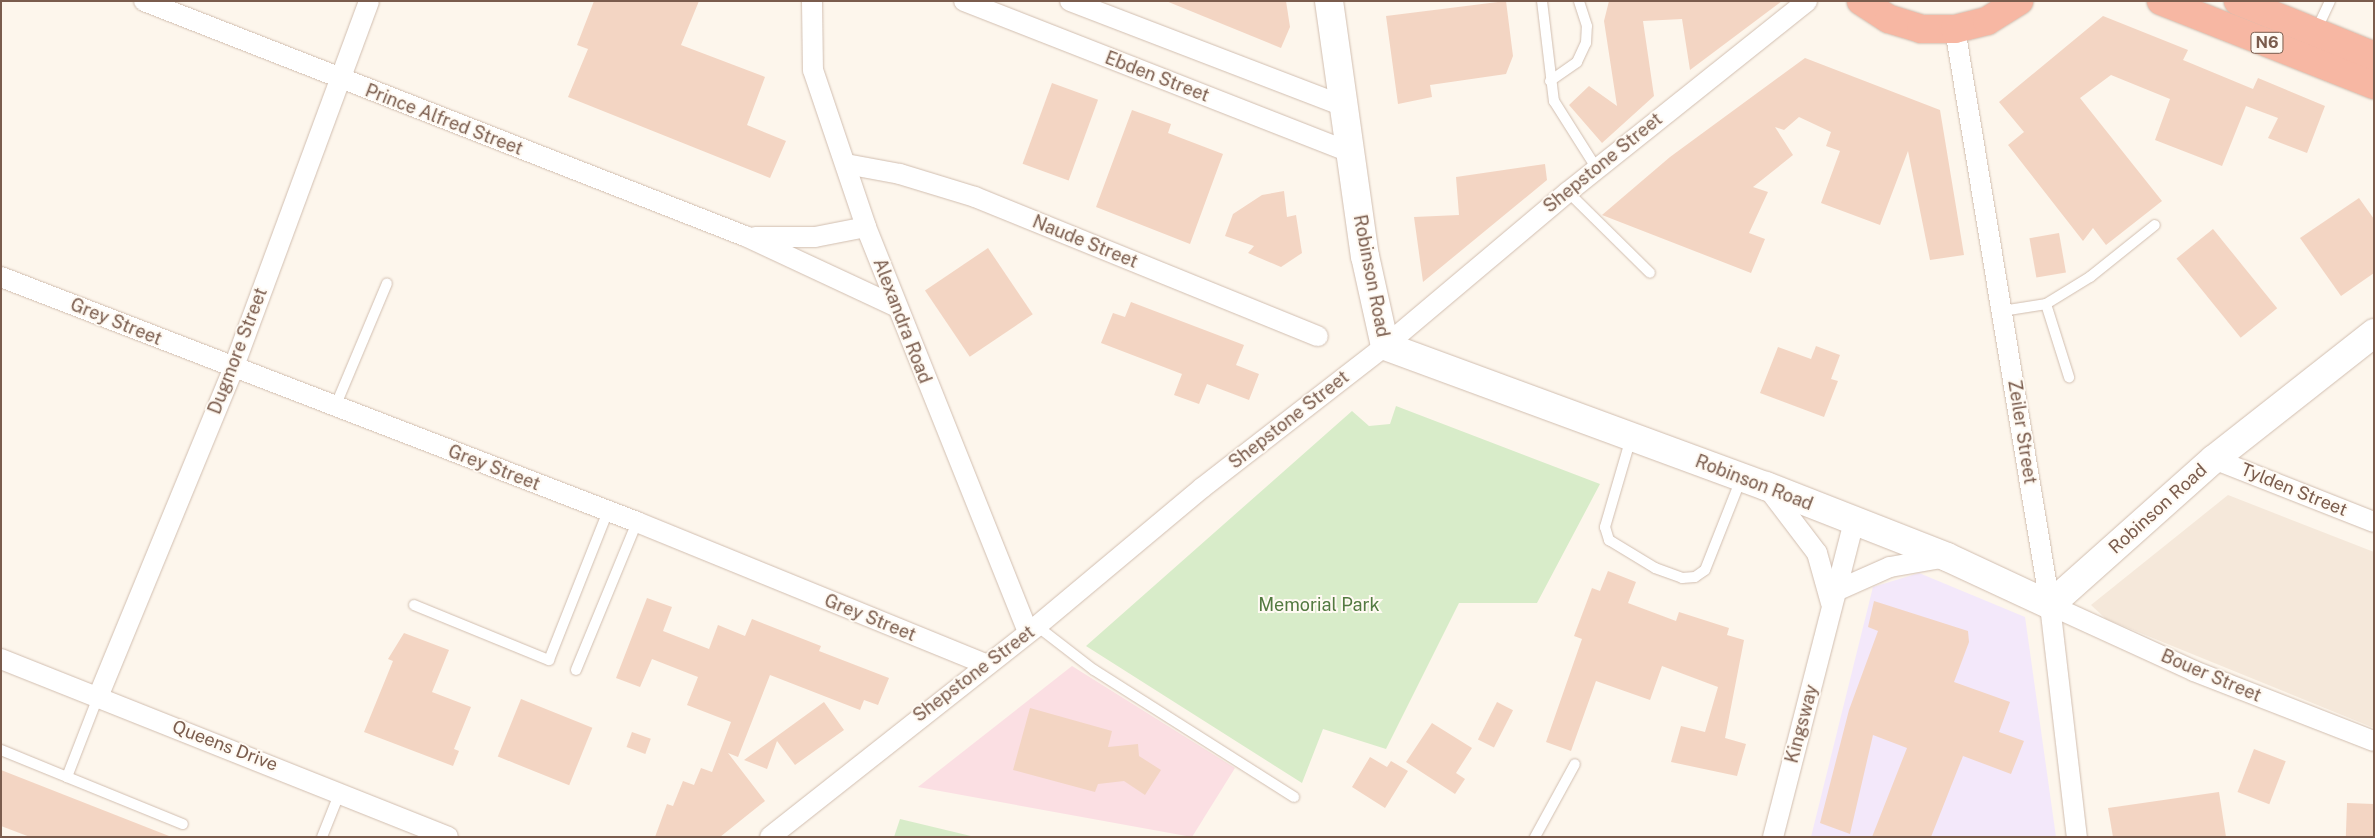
<!DOCTYPE html>
<html>
<head>
<meta charset="utf-8">
<style>
  body { margin:0 }
  #map { position:relative; width:2375px; height:838px; overflow:hidden; background:#fdf6ec; font-family:"Public Sans",sans-serif }
  div>[style] { position:absolute }
  .residential>* { inset:0; background:#f5e8da }
  .education>* { inset:0; background:#f3e8fa }
  .medical>* { inset:0; background:#fbdfe3 }
  .green>* { inset:0; background:#d8ecc9 }
  .building>* { inset:0; background:#f3d5c3; transform-origin:0 0 }
  .roads { filter:drop-shadow(0 0 1px #d1beb0) drop-shadow(0 0 1px #d1beb0) }
  .lane>* { height:10px; margin:-5px; padding:0 5px; transform-origin:5px; border-radius:5px; background:#fff }
  .street>* { height:20px; margin:-10px; padding:0 10px; transform-origin:10px; border-radius:10px; background:#fff }
  .secondary>* { height:28px; margin:-14px; padding:0 14px; transform-origin:14px; border-radius:14px; background:#fff }
  .highway>* { height:28px; margin:-14px; padding:0 14px; transform-origin:14px; border-radius:14px; background:#f7b7a3 }
  span { translate:-50% -50%; white-space:nowrap; text-align:center; line-height:1.15; -webkit-text-stroke:4px #fffaf3; paint-order:stroke }
  .shield-label span { padding:1px 4px; background:#fffaf3; border:1px solid; border-radius:4px; -webkit-text-stroke-width:0 }
  .shield-label { font-size:16px; color:#7a5c4d; font-weight:700 }
  .street-label { font-size:18px; color:#7a5c4d }
  .park-label { font-size:18px; color:#537a41 }
  .frame { position:absolute; inset:0; border:2px solid #7a5c4d; pointer-events:none }
</style>
</head>
<body>
<div id="map">
  <div class="residential">
    <div style="clip-path:polygon(2228px 495px,2374px 552px,2374px 728px,2106px 619px,2091px 605px)"></div>
  </div>
  <div class="education">
    <div style="clip-path:polygon(1919px 573px,2025px 617px,2056px 837px,1811px 837px,1873px 587px)"></div>
  </div>
  <div class="medical">
    <div style="clip-path:polygon(1072px 666px,1235px 768px,1192px 837px,918px 787px)"></div>
  </div>
  <div class="green">
    <div style="clip-path:polygon(1396px 406px,1600px 484px,1537px 603px,1459px 603px,1386px 749px,1323px 729px,1302px 783px,1086px 646px,1352px 411px,1369px 426px,1390px 424px)"></div>
    <div style="clip-path:polygon(900px 819px,975px 837px,894px 837px)"></div>
  </div>
  <div class="building">
    <div style="clip-path:polygon(594px 1px,699px 1px,681px 45px,765px 77px,747px 125px,786px 141px,770px 178px,568px 97px,588px 49px,577px 45px)"></div>
    <div style="clip-path:polygon(1166px 1px,1286px 1px,1290px 27px,1281px 48px)"></div>
    <div style="clip-path:polygon(1506px 1px,1513px 56px,1506px 74px,1430px 85px,1432px 97px,1398px 104px,1386px 16px)"></div>
    <div style="clip-path:polygon(1609px 1px,1782px 1px,1690px 70px,1682px 19px,1643px 21px,1654px 96px,1602px 143px,1569px 105px,1589px 86px,1617px 106px,1604px 21px)"></div>
    <div style="clip-path:polygon(2103px 16px,2188px 50px,2183px 60px,2253px 89px,2258px 78px,2325px 106px,2307px 153px,2268px 138px,2278px 118px,2246px 106px,2222px 166px,2155px 140px,2170px 99px,2111px 75px,2080px 98px,2162px 201px,2106px 245px,2093px 228px,2083px 241px,2008px 145px,2024px 132px,1999px 102px)"></div>
    <div style="clip-path:polygon(1805px 58px,1940px 110px,1964px 255px,1930px 260px,1908px 151px,1880px 225px,1821px 203px,1840px 151px,1826px 146px,1831px 132px,1799px 117px,1784px 130px,1775px 127px,1793px 155px,1753px 187px,1768px 192px,1749px 233px,1765px 239px,1751px 273px,1602px 215px,1670px 157px)"></div>
    <div style="left:1052px;top:83px;width:49px;height:86px;rotate:20deg"></div>
    <div style="clip-path:polygon(1132px 110px,1171px 124px,1168px 133px,1223px 154px,1190px 244px,1096px 207px)"></div>
    <div style="clip-path:polygon(1545px 164px,1547px 180px,1423px 282px,1414px 217px,1459px 215px,1456px 177px)"></div>
    <div style="clip-path:polygon(1284px 191px,1287px 217px,1296px 215px,1302px 253px,1281px 267px,1248px 253px,1254px 246px,1225px 236px,1233px 214px,1262px 195px)"></div>
    <div style="clip-path:polygon(2359px 198px,2374px 219px,2374px 273px,2341px 296px,2300px 238px)"></div>
    <div style="left:2213px;top:229px;width:102px;height:47px;rotate:51deg"></div>
    <div style="left:2059px;top:233px;width:40px;height:30px;rotate:80deg"></div>
    <div style="left:988px;top:248px;width:80px;height:76px;rotate:56deg"></div>
    <div style="clip-path:polygon(1131px 302px,1244px 345px,1236px 365px,1259px 374px,1249px 400px,1207px 384px,1199px 404px,1174px 395px,1182px 374px,1101px 343px,1113px 313px,1125px 317px)"></div>
    <div style="clip-path:polygon(1816px 346px,1840px 355px,1831px 379px,1838px 381px,1824px 417px,1760px 393px,1778px 347px,1811px 359px)"></div>
    <div style="clip-path:polygon(1608px 571px,1636px 582px,1628px 603px,1676px 621px,1679px 612px,1729px 628px,1727px 635px,1744px 640px,1725px 738px,1746px 744px,1737px 776px,1671px 762px,1681px 726px,1705px 732px,1718px 687px,1662px 666px,1650px 700px,1596px 681px,1571px 751px,1546px 742px,1582px 639px,1574px 636px,1592px 588px,1600px 591px)"></div>
    <div style="clip-path:polygon(647px 598px,672px 607px,663px 631px,709px 649px,718px 625px,745px 636px,752px 619px,821px 646px,819px 651px,889px 678px,878px 705px,864px 700px,860px 710px,770px 675px,738px 757px,728px 753px,765px 801px,720px 837px,655px 837px,667px 804px,673px 806px,683px 781px,694px 785px,701px 768px,712px 772px,731px 722px,687px 705px,698px 677px,652px 659px,640px 687px,616px 678px)"></div>
    <div style="clip-path:polygon(1874px 601px,1968px 631px,1969px 642px,1954px 682px,2010px 702px,1999px 732px,2024px 741px,2011px 774px,1963px 756px,1931px 837px,1872px 837px,1907px 748px,1873px 735px,1850px 834px,1820px 823px,1849px 710px,1878px 631px,1868px 627px)"></div>
    <div style="clip-path:polygon(404px 633px,449px 650px,432px 692px,471px 707px,454px 749px,459px 751px,453px 766px,364px 732px,393px 661px,388px 659px)"></div>
    <div style="left:521px;top:699px;width:77px;height:62px;rotate:22deg"></div>
    <div style="clip-path:polygon(824px 702px,844px 730px,795px 765px,777px 741px,767px 769px,744px 760px)"></div>
    <div style="left:1497px;top:702px;width:18px;height:42px;rotate:27deg"></div>
    <div style="clip-path:polygon(1030px 708px,1112px 731px,1108px 747px,1138px 744px,1139px 756px,1161px 770px,1145px 795px,1124px 781px,1098px 784px,1095px 792px,1013px 770px)"></div>
    <div style="clip-path:polygon(1432px 723px,1472px 748px,1456px 773px,1465px 779px,1455px 794px,1406px 762px)"></div>
    <div style="left:632px;top:732px;width:20px;height:16px;rotate:20deg"></div>
    <div style="left:2254px;top:749px;width:34px;height:46px;rotate:21deg"></div>
    <div style="clip-path:polygon(1370px 757px,1387px 767px,1391px 761px,1408px 771px,1385px 808px,1352px 787px)"></div>
    <div style="clip-path:polygon(1px 770px,169px 836px,169px 837px,30px 837px,1px 826px)"></div>
    <div style="clip-path:polygon(2219px 792px,2226px 837px,2113px 837px,2108px 808px)"></div>
    <div style="left:2347px;top:803px;width:27px;height:34px;rotate:2deg"></div>
  </div>
  <div class="roads">
    <div class="lane">
      <div style="left:1542px;top:1px;width:101px;rotate:83.2deg"></div>
      <div style="left:1554px;top:101px;width:80px;rotate:57.7deg"></div>
      <div style="left:2316px;top:31px;width:33px;rotate:-65deg"></div>
      <div style="left:1550px;top:81px;width:33px;rotate:-35deg"></div>
      <div style="left:1577px;top:62px;width:21px;rotate:-65deg"></div>
      <div style="left:1586px;top:43px;width:17px;rotate:-87deg"></div>
      <div style="left:1587px;top:26px;width:26px;rotate:-108deg"></div>
      <div style="left:1568px;top:192px;width:115px;rotate:44.6deg"></div>
      <div style="left:2046px;top:304px;width:52px;rotate:-31.5deg"></div>
      <div style="left:2090px;top:277px;width:83px;rotate:-38.7deg"></div>
      <div style="left:2002px;top:311px;width:45px;rotate:-9deg"></div>
      <div style="left:2046px;top:304px;width:77px;rotate:72.5deg"></div>
      <div style="left:335px;top:407px;width:134px;rotate:-67.2deg"></div>
      <div style="left:1631px;top:438px;width:93px;rotate:106.3deg"></div>
      <div style="left:1605px;top:527px;width:14px;rotate:73deg"></div>
      <div style="left:1609px;top:540px;width:54px;rotate:31.3deg"></div>
      <div style="left:1655px;top:568px;width:29px;rotate:20deg"></div>
      <div style="left:1682px;top:578px;width:13px;rotate:-4deg"></div>
      <div style="left:1695px;top:577px;width:12px;rotate:-35deg"></div>
      <div style="left:1705px;top:570px;width:98px;rotate:-68.4deg"></div>
      <div style="left:414px;top:605px;width:146px;rotate:22.2deg"></div>
      <div style="left:549px;top:660px;width:160px;rotate:-68.4deg"></div>
      <div style="left:1037px;top:626px;width:72px;rotate:37.7deg"></div>
      <div style="left:1094px;top:670px;width:237px;rotate:32.4deg"></div>
      <div style="left:576px;top:670px;width:160px;rotate:-67.6deg"></div>
      <div style="left:98px;top:697px;width:86px;rotate:111.2deg"></div>
      <div style="left:67px;top:777px;width:125px;rotate:22.1deg"></div>
      <div style="left:1px;top:750px;width:71px;rotate:22.2deg"></div>
      <div style="left:322px;top:837px;width:48px;rotate:-68.2deg"></div>
      <div style="left:1535px;top:837px;width:83px;rotate:-61.3deg"></div>
    </div>
    <div class="street">
      <div style="left:144px;top:1px;width:645px;rotate:21.36deg"></div>
      <div style="left:745px;top:236px;width:166px;rotate:25deg"></div>
      <div style="left:812px;top:1px;width:69px;rotate:89.2deg"></div>
      <div style="left:813px;top:70px;width:166px;rotate:71.3deg"></div>
      <div style="left:866px;top:227px;width:436px;rotate:68.2deg"></div>
      <div style="left:964px;top:1px;width:414px;rotate:21.4deg"></div>
      <div style="left:1070px;top:1px;width:292px;rotate:21deg"></div>
      <div style="left:1955px;top:29px;width:584px;rotate:80.63deg"></div>
      <div style="left:2050px;top:605px;width:234px;rotate:83.4deg"></div>
      <div style="left:846px;top:164px;width:55px;rotate:10.5deg"></div>
      <div style="left:900px;top:174px;width:78px;rotate:17deg"></div>
      <div style="left:975px;top:197px;width:370px;rotate:22.1deg"></div>
      <div style="left:755px;top:237px;width:60px"></div>
      <div style="left:815px;top:237px;width:52px;rotate:-11.1deg"></div>
      <div style="left:1px;top:277px;width:682px;rotate:21.07deg"></div>
      <div style="left:637px;top:522px;width:376px;rotate:22.2deg"></div>
      <div style="left:2214px;top:459px;width:172px;rotate:21.5deg"></div>
      <div style="left:1766px;top:486px;width:84px;rotate:52.7deg"></div>
      <div style="left:1817px;top:553px;width:52px;rotate:74.4deg"></div>
      <div style="left:1838px;top:590px;width:57px;rotate:-23.9deg"></div>
      <div style="left:1890px;top:567px;width:58px;rotate:-10deg"></div>
      <div style="left:2050px;top:605px;width:158px;rotate:24.6deg"></div>
      <div style="left:2194px;top:671px;width:193px;rotate:21.3deg"></div>
      <div style="left:1px;top:659px;width:481px;rotate:21.7deg"></div>
      <div style="left:98px;top:697px;width:355px;rotate:-67.6deg"></div>
      <div style="left:233px;top:369px;width:392px;rotate:-69.7deg"></div>
      <div style="left:770px;top:837px;width:340px;rotate:-38.3deg"></div>
      <div style="left:1037px;top:626px;width:215px;rotate:-39.9deg"></div>
      <div style="left:1202px;top:488px;width:232px;rotate:-37.8deg"></div>
      <div style="left:1385px;top:346px;width:239px;rotate:-40.1deg"></div>
      <div style="left:1568px;top:192px;width:306px;rotate:-38.6deg"></div>
      <div style="left:1773px;top:837px;width:326px;rotate:-75.6deg"></div>
    </div>
    <div class="secondary">
      <div style="left:1329px;top:1px;width:258px;rotate:82deg"></div>
      <div style="left:1365px;top:256px;width:92px;rotate:77.5deg"></div>
      <div style="left:1385px;top:346px;width:406px;rotate:20.2deg"></div>
      <div style="left:1766px;top:486px;width:194px;rotate:21.4deg"></div>
      <div style="left:1947px;top:557px;width:114px;rotate:25deg"></div>
      <div style="left:2050px;top:605px;width:220px;rotate:-41.7deg"></div>
      <div style="left:2214px;top:459px;width:204px;rotate:-38.2deg"></div>
    </div>
    <div class="highway">
      <div style="left:1861px;top:1px;width:33px;rotate:33deg"></div>
      <div style="left:1889px;top:19px;width:34px;rotate:17deg"></div>
      <div style="left:1921px;top:29px;width:34px"></div>
      <div style="left:1955px;top:29px;width:33px;rotate:-14deg"></div>
      <div style="left:1987px;top:21px;width:38px;rotate:-32deg"></div>
      <div style="left:2161px;top:1px;width:229px;rotate:21.5deg"></div>
      <div style="left:2238px;top:1px;width:147px;rotate:22deg"></div>
    </div>
  </div>
  <div class="shield-label">
    <span style="left:2267px;top:43px">N6</span>
  </div>
  <div class="street-label">
    <span style="left:1157px;top:77px;rotate:21deg">Ebden Street</span>
    <span style="left:444px;top:120px;rotate:21deg">Prince Alfred Street</span>
    <span style="left:1603px;top:163px;rotate:-39deg">Shepstone Street</span>
    <span style="left:1085px;top:242px;rotate:22deg">Naude Street</span>
    <span style="left:1371px;top:276px;rotate:79deg">Robinson Road</span>
    <span style="left:902px;top:321px;rotate:69deg">Alexandra Road</span>
    <span style="left:116px;top:322px;rotate:22deg">Grey Street</span>
    <span style="left:238px;top:351px;rotate:-69deg">Dugmore Street</span>
    <span style="left:1289px;top:420px;rotate:-38deg">Shepstone Street</span>
    <span style="left:2022px;top:432px;rotate:81deg">Zeiler Street</span>
    <span style="left:494px;top:468px;rotate:21deg">Grey Street</span>
    <span style="left:1754px;top:483px;rotate:21deg">Robinson Road</span>
    <span style="left:2294px;top:490px;rotate:22deg">Tylden Street</span>
    <span style="left:2158px;top:509px;rotate:-42deg">Robinson Road</span>
    <span style="left:870px;top:618px;rotate:22deg">Grey Street</span>
    <span style="left:974px;top:674px;rotate:-37deg">Shepstone Street</span>
    <span style="left:2211px;top:676px;rotate:23deg">Bouer Street</span>
    <span style="left:1802px;top:724px;rotate:-75deg">Kingsway</span>
    <span style="left:225px;top:746px;rotate:21deg">Queens Drive</span>
  </div>
  <div class="park-label">
    <span style="left:1319px;top:605px">Memorial Park</span>
  </div>
  <div class="frame"></div>
</div>
</body>
</html>
